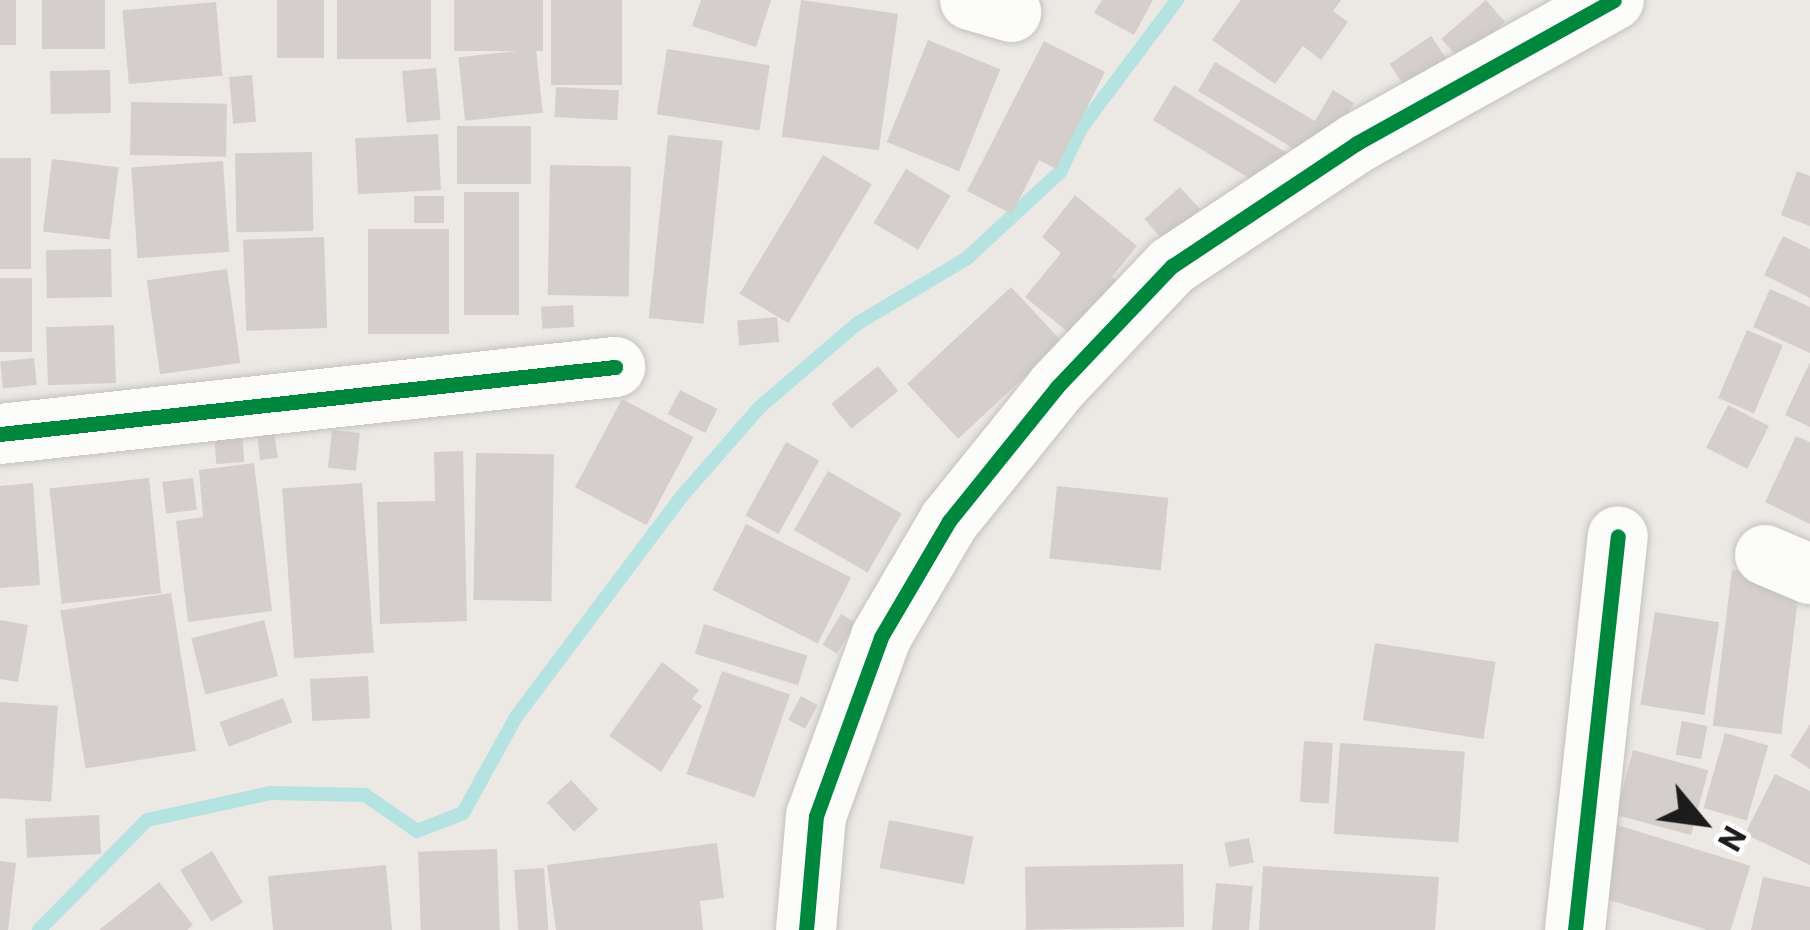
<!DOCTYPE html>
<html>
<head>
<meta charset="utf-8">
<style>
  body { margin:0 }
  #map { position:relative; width:1810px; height:930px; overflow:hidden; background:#ece8e4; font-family:Barlow,sans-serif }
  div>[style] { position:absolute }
  .stream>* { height:14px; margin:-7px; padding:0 7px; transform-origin:7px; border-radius:7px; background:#b5e3e1 }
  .building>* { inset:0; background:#d4cfcd; transform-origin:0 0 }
  .roads { filter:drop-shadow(0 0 3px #c4c2c0) drop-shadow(0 0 3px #c4c2c0) }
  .minor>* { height:60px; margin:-30px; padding:0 30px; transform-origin:30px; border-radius:30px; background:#fcfcfb }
  .cycleway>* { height:15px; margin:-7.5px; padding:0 7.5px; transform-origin:7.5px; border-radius:7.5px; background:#00873e }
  span { translate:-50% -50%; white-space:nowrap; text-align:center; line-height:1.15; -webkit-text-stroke:12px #fff; paint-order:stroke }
  .north { position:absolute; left:1642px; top:762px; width:120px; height:120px; -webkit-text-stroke:9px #fff; paint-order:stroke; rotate:119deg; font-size:33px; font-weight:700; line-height:48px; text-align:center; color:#1c1c1c }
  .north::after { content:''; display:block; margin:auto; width:42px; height:54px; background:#1c1c1c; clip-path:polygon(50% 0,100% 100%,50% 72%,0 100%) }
</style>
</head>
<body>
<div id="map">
  <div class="stream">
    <div style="left:39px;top:930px;width:154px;rotate:-45.5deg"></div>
    <div style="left:147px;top:820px;width:127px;rotate:-12.3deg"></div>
    <div style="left:271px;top:793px;width:94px;rotate:1.2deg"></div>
    <div style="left:365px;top:795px;width:63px;rotate:34.7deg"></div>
    <div style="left:417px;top:831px;width:49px;rotate:-21.4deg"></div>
    <div style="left:463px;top:813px;width:110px;rotate:-61.1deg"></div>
    <div style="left:516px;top:717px;width:276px;rotate:-53.1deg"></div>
    <div style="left:682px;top:496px;width:118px;rotate:-48.8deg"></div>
    <div style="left:760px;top:407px;width:129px;rotate:-40.6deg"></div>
    <div style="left:858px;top:323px;width:126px;rotate:-30.7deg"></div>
    <div style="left:966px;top:259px;width:128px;rotate:-42.8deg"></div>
    <div style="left:1060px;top:172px;width:49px;rotate:-64.5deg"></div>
    <div style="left:1081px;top:128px;width:160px;rotate:-53.1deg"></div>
  </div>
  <div class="building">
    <div style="left:0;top:0;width:16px;height:45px"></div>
    <div style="left:42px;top:0;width:63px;height:49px"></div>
    <div style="left:277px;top:0;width:47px;height:58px"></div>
    <div style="left:337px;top:0;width:94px;height:59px"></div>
    <div style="left:454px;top:0;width:89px;height:51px"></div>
    <div style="left:551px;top:0;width:71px;height:85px"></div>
    <div style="clip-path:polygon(701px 0,771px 0,756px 47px,692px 26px)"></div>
    <div style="left:801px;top:0;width:98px;height:138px;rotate:8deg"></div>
    <div style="clip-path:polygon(1102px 0,1153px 0,1134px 35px,1094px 13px)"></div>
    <div style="clip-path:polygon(1241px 0,1341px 0,1333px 11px,1348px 22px,1321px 60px,1303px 46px,1275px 84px,1212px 40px)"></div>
    <div style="left:1486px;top:0;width:29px;height:59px;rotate:49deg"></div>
    <div style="left:216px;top:2px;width:74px;height:94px;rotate:85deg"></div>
    <div style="left:1431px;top:36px;width:30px;height:50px;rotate:56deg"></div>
    <div style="left:928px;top:40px;width:78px;height:110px;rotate:22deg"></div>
    <div style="clip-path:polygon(1044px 41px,1105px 72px,1056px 169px,1039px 160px,1012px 214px,967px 191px)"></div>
    <div style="left:536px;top:49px;width:64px;height:78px;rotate:84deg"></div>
    <div style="left:667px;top:49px;width:104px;height:66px;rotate:9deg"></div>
    <div style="clip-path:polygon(1215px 62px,1315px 121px,1333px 90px,1354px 103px,1318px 163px,1198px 91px)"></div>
    <div style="left:436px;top:68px;width:52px;height:34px;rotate:85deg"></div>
    <div style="left:110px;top:70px;width:43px;height:60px;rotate:89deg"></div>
    <div style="left:252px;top:75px;width:47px;height:23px;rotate:85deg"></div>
    <div style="left:1174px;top:85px;width:137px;height:41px;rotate:31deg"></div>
    <div style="left:556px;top:87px;width:63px;height:30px;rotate:3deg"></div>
    <div style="left:131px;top:102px;width:96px;height:53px;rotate:1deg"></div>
    <div style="left:531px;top:126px;width:58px;height:74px;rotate:90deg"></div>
    <div style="left:438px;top:134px;width:56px;height:83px;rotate:87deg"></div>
    <div style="left:668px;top:135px;width:55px;height:184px;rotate:6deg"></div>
    <div style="left:312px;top:152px;width:79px;height:77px;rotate:89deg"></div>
    <div style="left:823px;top:155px;width:57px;height:162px;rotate:31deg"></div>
    <div style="left:0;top:158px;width:31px;height:111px"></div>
    <div style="left:52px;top:159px;width:67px;height:73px;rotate:7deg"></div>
    <div style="left:223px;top:161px;width:91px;height:92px;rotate:86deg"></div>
    <div style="left:550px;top:165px;width:81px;height:130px;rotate:1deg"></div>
    <div style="left:906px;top:169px;width:52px;height:63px;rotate:31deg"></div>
    <div style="clip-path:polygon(1797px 171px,1810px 176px,1810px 226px,1781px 215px)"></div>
    <div style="left:1180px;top:187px;width:30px;height:48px;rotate:48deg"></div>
    <div style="left:464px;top:192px;width:55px;height:123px"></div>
    <div style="clip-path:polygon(1075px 195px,1137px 246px,1112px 277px,1119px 283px,1075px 338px,1025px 297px,1061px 253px,1042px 237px)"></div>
    <div style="left:414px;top:196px;width:30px;height:27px"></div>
    <div style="left:449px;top:229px;width:105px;height:81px;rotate:90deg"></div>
    <div style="clip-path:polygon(1783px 236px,1810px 249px,1810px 298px,1764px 275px)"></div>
    <div style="left:324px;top:237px;width:91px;height:81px;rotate:88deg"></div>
    <div style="left:111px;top:249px;width:48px;height:65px;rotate:89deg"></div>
    <div style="left:227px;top:269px;width:95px;height:81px;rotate:82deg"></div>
    <div style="left:0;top:278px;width:32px;height:74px"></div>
    <div style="left:1011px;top:287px;width:75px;height:142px;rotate:47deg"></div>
    <div style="clip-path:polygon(1770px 289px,1810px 307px,1810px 353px,1753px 327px)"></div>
    <div style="left:573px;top:305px;width:22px;height:32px;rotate:87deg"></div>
    <div style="left:777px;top:317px;width:25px;height:40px;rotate:85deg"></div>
    <div style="left:114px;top:325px;width:58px;height:68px;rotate:88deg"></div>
    <div style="left:1747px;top:330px;width:39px;height:74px;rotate:23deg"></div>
    <div style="left:34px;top:358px;width:27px;height:34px;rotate:84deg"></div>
    <div style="clip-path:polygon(1810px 362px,1810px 427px,1785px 415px)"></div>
    <div style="left:878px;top:366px;width:32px;height:60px;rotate:51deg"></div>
    <div style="left:680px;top:390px;width:42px;height:27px;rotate:27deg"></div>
    <div style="left:622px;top:399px;width:81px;height:100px;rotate:28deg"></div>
    <div style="left:1728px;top:405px;width:46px;height:48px;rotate:27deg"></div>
    <div style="clip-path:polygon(273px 428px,278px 458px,260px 460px,257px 431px)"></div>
    <div style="left:332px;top:430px;width:28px;height:38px;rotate:6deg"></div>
    <div style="left:242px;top:431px;width:31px;height:28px;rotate:86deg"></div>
    <div style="clip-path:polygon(1796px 436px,1810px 442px,1810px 524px,1765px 502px)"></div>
    <div style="left:786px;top:442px;width:38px;height:84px;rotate:29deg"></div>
    <div style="clip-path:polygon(463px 451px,467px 621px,380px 624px,377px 502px,435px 501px,434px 452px)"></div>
    <div style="left:476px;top:453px;width:78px;height:147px;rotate:1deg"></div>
    <div style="clip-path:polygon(254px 463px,272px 611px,188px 622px,176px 521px,203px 517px,199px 470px)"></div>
    <div style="left:828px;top:471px;width:85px;height:68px;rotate:30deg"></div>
    <div style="left:149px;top:478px;width:116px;height:100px;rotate:84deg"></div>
    <div style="left:193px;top:478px;width:32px;height:31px;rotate:83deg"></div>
    <div style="clip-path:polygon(33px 483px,40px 585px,0 588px,0 486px)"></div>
    <div style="left:362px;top:483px;width:170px;height:80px;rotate:86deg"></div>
    <div style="left:1057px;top:486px;width:112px;height:73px;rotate:6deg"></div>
    <div style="left:746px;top:524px;width:118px;height:74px;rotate:27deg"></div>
    <div style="left:1732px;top:570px;width:69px;height:157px;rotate:7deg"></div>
    <div style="left:171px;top:593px;width:160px;height:112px;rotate:81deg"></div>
    <div style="left:1655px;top:612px;width:65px;height:94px;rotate:9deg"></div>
    <div style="left:841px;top:614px;width:17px;height:36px;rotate:31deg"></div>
    <div style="clip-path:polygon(0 620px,28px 625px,18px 682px,0 679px)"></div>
    <div style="left:264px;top:620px;width:58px;height:75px;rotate:76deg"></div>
    <div style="left:704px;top:624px;width:108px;height:31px;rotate:17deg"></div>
    <div style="left:1375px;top:643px;width:122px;height:78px;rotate:9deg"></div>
    <div style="clip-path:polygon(662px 662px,699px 690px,692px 699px,702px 706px,661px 772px,609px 736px)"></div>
    <div style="left:722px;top:671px;width:72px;height:109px;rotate:19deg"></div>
    <div style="left:368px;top:676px;width:42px;height:58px;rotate:87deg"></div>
    <div style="left:801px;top:696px;width:19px;height:27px;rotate:28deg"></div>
    <div style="left:283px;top:698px;width:26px;height:68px;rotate:69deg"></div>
    <div style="left:0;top:702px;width:58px;height:96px;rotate:4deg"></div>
    <div style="left:1682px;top:721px;width:26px;height:34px;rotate:11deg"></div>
    <div style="clip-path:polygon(1810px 724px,1810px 769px,1790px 756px)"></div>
    <div style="left:1725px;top:733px;width:45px;height:78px;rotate:16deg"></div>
    <div style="left:1304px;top:741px;width:29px;height:61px;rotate:4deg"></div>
    <div style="left:1340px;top:743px;width:125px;height:91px;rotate:4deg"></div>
    <div style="left:1633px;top:750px;width:78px;height:67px;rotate:15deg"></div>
    <div style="clip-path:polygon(1775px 774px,1810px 791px,1810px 865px,1745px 834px)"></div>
    <div style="left:571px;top:780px;width:40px;height:33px;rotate:47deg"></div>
    <div style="left:99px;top:815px;width:39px;height:74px;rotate:87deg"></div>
    <div style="left:889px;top:820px;width:86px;height:49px;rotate:11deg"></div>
    <div style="left:1604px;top:821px;width:153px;height:74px;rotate:17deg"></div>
    <div style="left:1249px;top:838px;width:25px;height:25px;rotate:79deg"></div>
    <div style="clip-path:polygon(717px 843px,724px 898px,700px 901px,703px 930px,556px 930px,547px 865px)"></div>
    <div style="left:497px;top:849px;width:81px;height:79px;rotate:88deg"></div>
    <div style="left:212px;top:851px;width:60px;height:37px;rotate:59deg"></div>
    <div style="clip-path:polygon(0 861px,16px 863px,8px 930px,0 930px)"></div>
    <div style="left:1183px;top:864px;width:63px;height:158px;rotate:89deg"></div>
    <div style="clip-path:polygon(386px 865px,392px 930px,273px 930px,268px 876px)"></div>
    <div style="clip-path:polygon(1263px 866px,1439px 877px,1435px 930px,1259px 930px)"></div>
    <div style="left:544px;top:868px;width:62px;height:30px;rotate:86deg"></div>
    <div style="clip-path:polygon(1763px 877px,1810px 887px,1810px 930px,1751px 930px)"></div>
    <div style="clip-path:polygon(159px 882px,193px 925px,187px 930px,99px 930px)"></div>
    <div style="left:1216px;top:883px;width:37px;height:47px;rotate:5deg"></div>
  </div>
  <div class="roads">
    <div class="minor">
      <div style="left:970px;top:0;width:43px;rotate:16.3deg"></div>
      <div style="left:0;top:434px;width:619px;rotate:-6.22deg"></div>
      <div style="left:1765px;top:555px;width:49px;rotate:22.9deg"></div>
      <div style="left:806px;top:930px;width:114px;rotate:-85deg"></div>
      <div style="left:816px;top:816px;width:190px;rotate:-70deg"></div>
      <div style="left:881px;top:637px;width:134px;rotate:-59.6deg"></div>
      <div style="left:949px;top:521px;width:172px;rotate:-51.1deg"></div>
      <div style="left:1057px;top:387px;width:167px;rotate:-46.5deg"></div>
      <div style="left:1172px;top:266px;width:222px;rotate:-33.6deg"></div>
      <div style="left:1357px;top:143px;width:294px;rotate:-29.1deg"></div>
      <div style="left:1575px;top:930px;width:396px;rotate:-83.8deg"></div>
    </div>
  </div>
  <div class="cycleway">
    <div style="left:0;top:434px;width:619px;rotate:-6.22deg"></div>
    <div style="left:806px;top:930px;width:114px;rotate:-85deg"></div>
    <div style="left:816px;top:816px;width:190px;rotate:-70deg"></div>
    <div style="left:881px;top:637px;width:134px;rotate:-59.6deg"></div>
    <div style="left:949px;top:521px;width:172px;rotate:-51.1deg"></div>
    <div style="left:1057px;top:387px;width:167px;rotate:-46.5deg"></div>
    <div style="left:1172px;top:266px;width:222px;rotate:-33.6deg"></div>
    <div style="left:1357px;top:143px;width:294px;rotate:-29.1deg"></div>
    <div style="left:1575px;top:930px;width:396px;rotate:-83.8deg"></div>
  </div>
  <div class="north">N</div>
</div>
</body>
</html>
